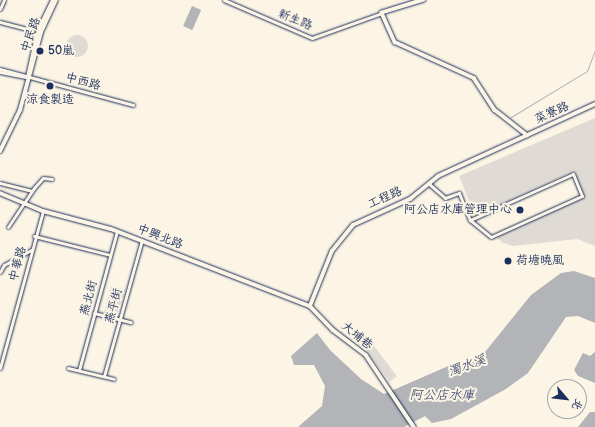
<!DOCTYPE html>
<html>
<head>
<meta charset="utf-8">
<style>
  body { margin:0 }
  #map { position:relative; width:595px; height:427px; overflow:hidden; background:#fcf5e5; font-family:"Balsamiq Sans","LXGW WenKai TC",sans-serif }
  div>[style] { position:absolute }
  .green>* { inset:0; background:#dfdbd4; transform-origin:0 0 }
  .round { border-radius:50% }
  .water>* { inset:0; background:#b2b4b8; transform-origin:0 0 }
  .stream>* { height:1px; margin:-0.5px; padding:0 0.5px; transform-origin:0.5px; border-radius:0.5px; background:#b2b4b8 }
  .roads { filter:drop-shadow(0 0 1px #1b2f5e) drop-shadow(0 0 1px #1b2f5e) }
  .minor>* { height:3px; margin:-1.5px; padding:0 1.5px; transform-origin:1.5px; border-radius:1.5px; background:#fcf5e5 }
  .tertiary>* { height:3.5px; margin:-1.75px; padding:0 1.75px; transform-origin:1.75px; border-radius:1.75px; background:#fcf5e5 }
  .secondary>* { height:4px; margin:-2px; padding:0 2px; transform-origin:2px; border-radius:2px; background:#fcf5e5 }
  .dots>* { width:11px; height:11px; translate:-50% -50%; box-sizing:border-box; border:2px solid #fcf5e5; border-radius:50% }
  span { translate:-50% -50%; white-space:nowrap; text-align:center; line-height:1.15; -webkit-text-stroke:4px #fcf5e5; paint-order:stroke }
  .street-label { font-size:12px; color:#1b2f5e }
  .poi-label { font-size:12px; color:#1b2f5e }
  .left { translate:0 -50%; text-align:left }
  .right { translate:-100% -50%; text-align:right }
  .water-label { font-size:13px; color:#485779; font-style:italic }
  .north { position:absolute; left:547px; top:379px; width:40px; height:40px; box-sizing:border-box; background:#fcf5e5; border:1px solid #a2a6af; border-radius:50%; rotate:118deg; font-size:11px; font-weight:700; line-height:16px; text-align:center; color:#1b2f5e }
  .north::after { content:''; display:block; margin:auto; width:14px; height:18px; background:#1b2f5e; clip-path:polygon(50% 0,100% 100%,50% 72%,0 100%) }
</style>
</head>
<body>
<div id="map">
  <div class="green">
    <div class="round" style="left:66px;top:35px;width:22px;height:22px"></div>
    <div style="clip-path:polygon(595px 118px,595px 246px,577px 239px,513px 246px,503px 243px,496px 237px,584px 198px,572px 172px,475px 216px,459px 176px)"></div>
    <div style="clip-path:polygon(111px 286px,125px 290px,116px 316px,104px 313px)"></div>
    <div style="left:371px;top:342px;width:43px;height:9px;rotate:53deg"></div>
  </div>
  <div class="water">
    <div style="left:192px;top:6px;width:10px;height:22px;rotate:24deg"></div>
    <div style="clip-path:polygon(574px 271px,595px 278px,595px 323px,578px 316px,566px 317px,528px 373px,506px 389px,451px 419px,432px 423px,425px 416px,404px 427px,298px 427px,322px 406px,325px 386px,314px 365px,294px 365px,291px 356px,317px 333px,330px 350px,361px 379px,384px 394px,453px 364px,477px 362px,531px 295px,561px 273px)"></div>
    <div style="clip-path:polygon(595px 352px,595px 383px,578px 376px,574px 370px,583px 353px,590px 356px)"></div>
    <div style="clip-path:polygon(590px 412px,595px 412px,595px 427px,578px 427px)"></div>
  </div>
  <div class="stream">
    <div style="left:511px;top:117px;width:89px;rotate:-31.2deg"></div>
    <div style="left:587px;top:71px;width:22px;rotate:-69deg"></div>
  </div>
  <div class="roads">
    <div class="minor">
      <div style="left:224px;top:0;width:96px;rotate:23.4deg"></div>
      <div style="left:312px;top:38px;width:74px;rotate:-19.7deg"></div>
      <div style="left:0;top:9px;width:10px;rotate:-66deg"></div>
      <div style="left:0;top:22px;width:40px;rotate:14.4deg"></div>
      <div style="left:0;top:69px;width:138px;rotate:15.1deg"></div>
      <div style="left:0;top:72px;width:26px;rotate:11deg"></div>
      <div style="left:0;top:183px;width:33px;rotate:14deg"></div>
      <div style="left:428px;top:183px;width:23px;rotate:41deg"></div>
      <div style="left:445px;top:198px;width:15px;rotate:-20deg"></div>
      <div style="left:459px;top:193px;width:29px;rotate:68deg"></div>
      <div style="left:470px;top:220px;width:27px;rotate:39deg"></div>
      <div style="left:491px;top:237px;width:100px;rotate:-24.3deg"></div>
      <div style="left:582px;top:196px;width:24px;rotate:-112deg"></div>
      <div style="left:573px;top:174px;width:113px;rotate:155.9deg"></div>
      <div style="left:8px;top:227px;width:47px;rotate:-56.3deg"></div>
      <div style="left:34px;top:188px;width:13px;rotate:-48deg"></div>
      <div style="left:43px;top:178px;width:9px;rotate:6deg"></div>
      <div style="left:34px;top:236px;width:78px;rotate:14deg"></div>
      <div style="left:0;top:272px;width:8px;rotate:-60deg"></div>
      <div style="left:4px;top:265px;width:31px;rotate:-29deg"></div>
      <div style="left:94px;top:313px;width:38px;rotate:14deg"></div>
      <div style="left:0;top:368px;width:163px;rotate:-74.7deg"></div>
      <div style="left:68px;top:368px;width:47px;rotate:13.4deg"></div>
      <div style="left:79px;top:370px;width:144px;rotate:-74.7deg"></div>
      <div style="left:104px;top:376px;width:141px;rotate:-74.4deg"></div>
    </div>
    <div class="tertiary">
      <div style="left:424px;top:0;width:44px;rotate:162.8deg"></div>
      <div style="left:382px;top:13px;width:32px;rotate:66deg"></div>
      <div style="left:395px;top:42px;width:87px;rotate:24.5deg"></div>
      <div style="left:474px;top:78px;width:38px;rotate:57deg"></div>
      <div style="left:495px;top:110px;width:41px;rotate:38deg"></div>
      <div style="left:0;top:193px;width:47px;rotate:22.7deg"></div>
      <div style="left:43px;top:211px;width:70px;rotate:14.8deg"></div>
      <div style="left:111px;top:229px;width:213px;rotate:21.2deg"></div>
      <div style="left:310px;top:306px;width:33px;rotate:46deg"></div>
      <div style="left:333px;top:330px;width:41px;rotate:37.1deg"></div>
      <div style="left:366px;top:355px;width:87px;rotate:56.3deg"></div>
      <div style="left:310px;top:306px;width:59px;rotate:-68.2deg"></div>
      <div style="left:332px;top:251px;width:33px;rotate:-51deg"></div>
      <div style="left:353px;top:225px;width:63px;rotate:-24.5deg"></div>
      <div style="left:410px;top:199px;width:36px;rotate:-39deg"></div>
      <div style="left:438px;top:176px;width:173px;rotate:-24.6deg"></div>
    </div>
    <div class="secondary">
      <div style="left:28px;top:77px;width:47px;rotate:-77.7deg"></div>
      <div style="left:38px;top:31px;width:34px;rotate:-64deg"></div>
      <div style="left:0;top:151px;width:46px;rotate:-64deg"></div>
      <div style="left:20px;top:110px;width:81px;rotate:-74.9deg"></div>
      <div style="left:41px;top:32px;width:35px;rotate:-65deg"></div>
    </div>
  </div>
  <div class="dots">
    <div style="left:40px;top:51px;background:#1b2f5e"></div>
    <div style="left:50px;top:86px;background:#1b2f5e"></div>
    <div style="left:520px;top:210px;background:#1b2f5e"></div>
    <div style="left:508px;top:261px;background:#1b2f5e"></div>
  </div>
  <div class="street-label">
    <span style="left:295px;top:20px;rotate:22deg">新生路</span>
    <span style="left:31px;top:35px;rotate:-71deg">中民路</span>
    <span style="left:83px;top:82px;rotate:15deg">中西路</span>
    <span style="left:552px;top:113px;rotate:-24deg">菜寮路</span>
    <span style="left:385px;top:198px;rotate:-24deg">工程路</span>
    <span style="left:160px;top:237px;rotate:21deg">中興北路</span>
    <span style="left:18px;top:264px;rotate:-75deg">中華路</span>
    <span style="left:89px;top:298px;rotate:-75deg">燕北街</span>
    <span style="left:114px;top:306px;rotate:-75deg">燕平街</span>
    <span style="left:357px;top:336px;rotate:39deg">大埔巷</span>
  </div>
  <div class="poi-label">
    <span class="left" style="left:48px;top:51px">50嵐</span>
    <span style="left:50px;top:100px">涼食製造</span>
    <span class="right" style="left:512px;top:210px">阿公店水庫管理中心</span>
    <span class="left" style="left:516px;top:261px">荷塘曉風</span>
  </div>
  <div class="water-label">
    <span style="left:467px;top:366px;rotate:-20deg">濁水溪</span>
    <span style="left:442px;top:395px">阿公店水庫</span>
  </div>
  <div class="north">北</div>
</div>
</body>
</html>
